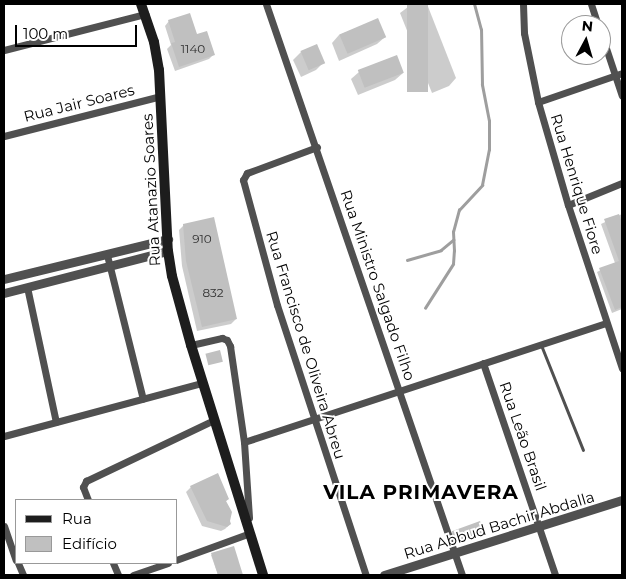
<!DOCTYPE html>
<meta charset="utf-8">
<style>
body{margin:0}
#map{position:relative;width:626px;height:579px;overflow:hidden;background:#fff;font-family:Montserrat,sans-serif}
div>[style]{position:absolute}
.shadow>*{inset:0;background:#0003}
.stream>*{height:2.5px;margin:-1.25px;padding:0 1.25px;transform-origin:1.25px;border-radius:1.25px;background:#9e9e9e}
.building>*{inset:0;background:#c0c0c0;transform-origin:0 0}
.service>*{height:3px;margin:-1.5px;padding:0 1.5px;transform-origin:1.5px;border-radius:1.5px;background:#505050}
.minor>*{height:7px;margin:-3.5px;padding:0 3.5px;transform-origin:3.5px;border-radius:3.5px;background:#505050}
.tertiary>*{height:9px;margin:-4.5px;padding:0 4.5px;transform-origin:4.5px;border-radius:4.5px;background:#505050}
.secondary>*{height:10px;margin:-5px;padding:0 5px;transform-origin:5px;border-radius:5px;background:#1d1d1d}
span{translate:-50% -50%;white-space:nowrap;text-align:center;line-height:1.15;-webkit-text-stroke:4px #fff;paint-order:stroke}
.number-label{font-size:12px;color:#303030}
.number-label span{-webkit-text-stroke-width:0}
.street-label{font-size:15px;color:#000}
.district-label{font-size:20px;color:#000;font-weight:700;letter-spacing:1px}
.frame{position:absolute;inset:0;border:5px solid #000;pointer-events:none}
.legend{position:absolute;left:15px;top:499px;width:162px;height:65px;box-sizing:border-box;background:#fff;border:1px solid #999;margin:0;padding:6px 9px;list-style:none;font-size:15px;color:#000}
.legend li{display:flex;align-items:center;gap:10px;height:25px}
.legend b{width:25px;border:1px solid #999}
.north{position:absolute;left:561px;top:15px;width:50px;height:50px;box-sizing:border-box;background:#fff;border:1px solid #999;border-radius:50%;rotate:6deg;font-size:14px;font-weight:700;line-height:20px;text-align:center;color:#000}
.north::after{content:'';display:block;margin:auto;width:18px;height:22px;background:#000;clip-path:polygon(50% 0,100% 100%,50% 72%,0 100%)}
.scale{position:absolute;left:15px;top:25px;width:122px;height:22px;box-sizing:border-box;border:2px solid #000;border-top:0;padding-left:6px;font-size:15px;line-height:18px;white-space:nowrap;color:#000;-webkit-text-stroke:4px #fff;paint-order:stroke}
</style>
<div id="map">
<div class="shadow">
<i style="clip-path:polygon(412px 4px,427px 4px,456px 78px,449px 86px,432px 93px,400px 13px)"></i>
<i style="clip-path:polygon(377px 20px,385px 37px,377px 44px,339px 61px,332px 43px,339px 35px)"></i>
<i style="clip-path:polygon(169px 21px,196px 36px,214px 54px,209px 59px,175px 71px,167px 49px,171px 45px,165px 26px)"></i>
<i style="clip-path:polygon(301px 52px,324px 62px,316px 70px,301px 77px,293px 60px)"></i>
<i style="clip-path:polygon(359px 72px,403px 73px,395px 80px,358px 95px,351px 79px)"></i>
<i style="clip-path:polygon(622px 214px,622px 309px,612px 313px,597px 272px,615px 263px,601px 224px)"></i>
<i style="clip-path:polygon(184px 225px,236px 319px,231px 324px,197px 331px,182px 266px,179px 230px)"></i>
<i style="clip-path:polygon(191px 487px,228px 499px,225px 502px,230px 524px,225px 529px,221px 531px,202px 526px,186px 492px)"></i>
<i style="clip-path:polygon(453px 532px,482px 532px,479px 536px,453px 545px,450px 535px)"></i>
<i style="clip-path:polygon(233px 548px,242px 575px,218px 575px,211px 555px)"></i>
</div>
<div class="stream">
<i style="left:407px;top:260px;width:35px;rotate:-16deg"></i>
<i style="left:441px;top:250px;width:16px;rotate:-40deg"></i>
<i style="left:425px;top:308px;width:52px;rotate:-57.5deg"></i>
<i style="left:453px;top:264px;width:13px;rotate:-86deg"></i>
<i style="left:454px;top:251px;width:19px;rotate:-93deg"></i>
<i style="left:453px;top:232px;width:23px;rotate:-75deg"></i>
<i style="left:459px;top:210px;width:34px;rotate:-47deg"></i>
<i style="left:482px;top:185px;width:36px;rotate:-79deg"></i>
<i style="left:489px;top:150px;width:29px;rotate:-90deg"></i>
<i style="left:489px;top:121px;width:37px;rotate:-101deg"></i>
<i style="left:482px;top:85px;width:55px;rotate:-91deg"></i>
<i style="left:481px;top:30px;width:27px;rotate:-105deg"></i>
</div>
<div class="building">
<i style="left:407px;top:4px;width:21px;height:88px"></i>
<i style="clip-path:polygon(190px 13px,197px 34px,207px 31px,215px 55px,179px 67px,171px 43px,175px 42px,168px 20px)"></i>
<i style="left:378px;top:18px;width:21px;height:42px;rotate:67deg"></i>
<i style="left:317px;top:44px;width:21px;height:18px;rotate:67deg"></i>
<i style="left:397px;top:55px;width:19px;height:42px;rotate:69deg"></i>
<i style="clip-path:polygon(619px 214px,622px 222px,622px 307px,615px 310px,599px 268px,619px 261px,604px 219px)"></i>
<i style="clip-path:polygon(214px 217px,237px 319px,202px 327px,186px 261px,183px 224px)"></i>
<i style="left:220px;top:350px;width:12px;height:15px;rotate:76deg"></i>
<i style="clip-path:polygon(218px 473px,229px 499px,226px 501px,232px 512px,230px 521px,231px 524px,227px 527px,207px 521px,190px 486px)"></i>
<i style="left:480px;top:521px;width:12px;height:30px;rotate:70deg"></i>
<i style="clip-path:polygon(234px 546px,243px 575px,218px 575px,211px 553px)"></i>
</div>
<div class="service">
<i style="left:541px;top:345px;width:113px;rotate:68.2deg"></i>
</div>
<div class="minor">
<i style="left:266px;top:4px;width:604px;rotate:71.05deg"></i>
<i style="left:523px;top:4px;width:29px;rotate:88deg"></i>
<i style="left:524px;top:33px;width:70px;rotate:78.5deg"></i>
<i style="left:538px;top:102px;width:107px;rotate:73.8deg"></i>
<i style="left:568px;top:205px;width:172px;rotate:71.7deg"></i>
<i style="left:591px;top:4px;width:22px;rotate:72deg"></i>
<i style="left:601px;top:33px;width:66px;rotate:71.6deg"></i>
<i style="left:4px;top:50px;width:146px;rotate:-14.3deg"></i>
<i style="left:538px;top:102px;width:89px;rotate:-19deg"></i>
<i style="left:4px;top:136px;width:162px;rotate:-14.3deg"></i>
<i style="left:317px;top:147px;width:75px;rotate:159.6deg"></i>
<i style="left:247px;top:173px;width:8px;rotate:120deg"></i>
<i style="left:243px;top:180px;width:130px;rotate:74.8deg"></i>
<i style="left:277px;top:305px;width:284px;rotate:71.8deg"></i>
<i style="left:568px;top:205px;width:58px;rotate:-22.2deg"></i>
<i style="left:107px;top:255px;width:148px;rotate:76deg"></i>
<i style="left:27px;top:287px;width:138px;rotate:77.9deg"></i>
<i style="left:191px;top:345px;width:32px;rotate:-13deg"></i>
<i style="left:222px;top:338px;width:5px;rotate:22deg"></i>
<i style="left:227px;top:340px;width:7px;rotate:63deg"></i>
<i style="left:230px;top:346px;width:97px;rotate:81.7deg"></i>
<i style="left:244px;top:442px;width:76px;rotate:86.2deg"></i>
<i style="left:483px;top:363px;width:224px;rotate:71.2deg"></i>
<i style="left:4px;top:436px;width:205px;rotate:-15deg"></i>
<i style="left:244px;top:442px;width:381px;rotate:-18.2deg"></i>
<i style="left:88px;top:500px;width:14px;rotate:-111deg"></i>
<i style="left:83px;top:487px;width:7px;rotate:-63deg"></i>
<i style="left:86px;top:481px;width:142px;rotate:-25.5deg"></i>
<i style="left:4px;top:526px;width:36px;rotate:71deg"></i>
<i style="left:176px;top:560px;width:79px;rotate:-20deg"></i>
<i style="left:250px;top:533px;width:4px;rotate:-104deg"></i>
<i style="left:18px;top:563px;width:13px;rotate:67deg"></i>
<i style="left:113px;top:563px;width:13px;rotate:67deg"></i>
<i style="left:133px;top:575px;width:37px;rotate:-19deg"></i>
</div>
<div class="tertiary">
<i style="left:4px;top:279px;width:169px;rotate:-13.7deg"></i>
<i style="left:4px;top:293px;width:169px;rotate:-14.4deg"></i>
<i style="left:384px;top:575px;width:250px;rotate:-17.5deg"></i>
</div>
<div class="secondary">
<i style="left:141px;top:4px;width:40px;rotate:71.1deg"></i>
<i style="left:154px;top:42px;width:28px;rotate:80deg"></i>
<i style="left:159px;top:70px;width:181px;rotate:87.2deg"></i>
<i style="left:168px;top:251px;width:25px;rotate:81deg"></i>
<i style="left:172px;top:276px;width:72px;rotate:74.6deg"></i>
<i style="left:191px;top:345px;width:241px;rotate:72.6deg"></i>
</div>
<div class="number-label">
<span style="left:193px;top:49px">1140</span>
<span style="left:202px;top:239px">910</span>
<span style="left:213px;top:293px">832</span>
</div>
<div class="street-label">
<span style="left:79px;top:103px;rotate:-14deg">Rua Jair Soares</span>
<span style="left:577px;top:184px;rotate:73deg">Rua Henrique Fiore</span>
<span style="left:151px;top:190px;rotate:-93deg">Rua Atanazio Soares</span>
<span style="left:378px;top:285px;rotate:71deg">Rua Ministro Salgado Filho</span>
<span style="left:306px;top:345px;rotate:73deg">Rua Francisco de Oliveira Abreu</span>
<span style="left:523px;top:436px;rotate:71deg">Rua Leão Brasil</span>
<span style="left:499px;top:525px;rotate:-17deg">Rua Abbud Bachir Abdalla</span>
</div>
<div class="district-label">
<span style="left:421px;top:492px">VILA PRIMAVERA</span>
</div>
<div class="frame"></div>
<ul class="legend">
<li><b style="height:6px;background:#1d1d1d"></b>Rua</li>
<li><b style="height:14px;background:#c0c0c0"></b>Edifício</li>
</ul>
<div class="north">N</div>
<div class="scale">100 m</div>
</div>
